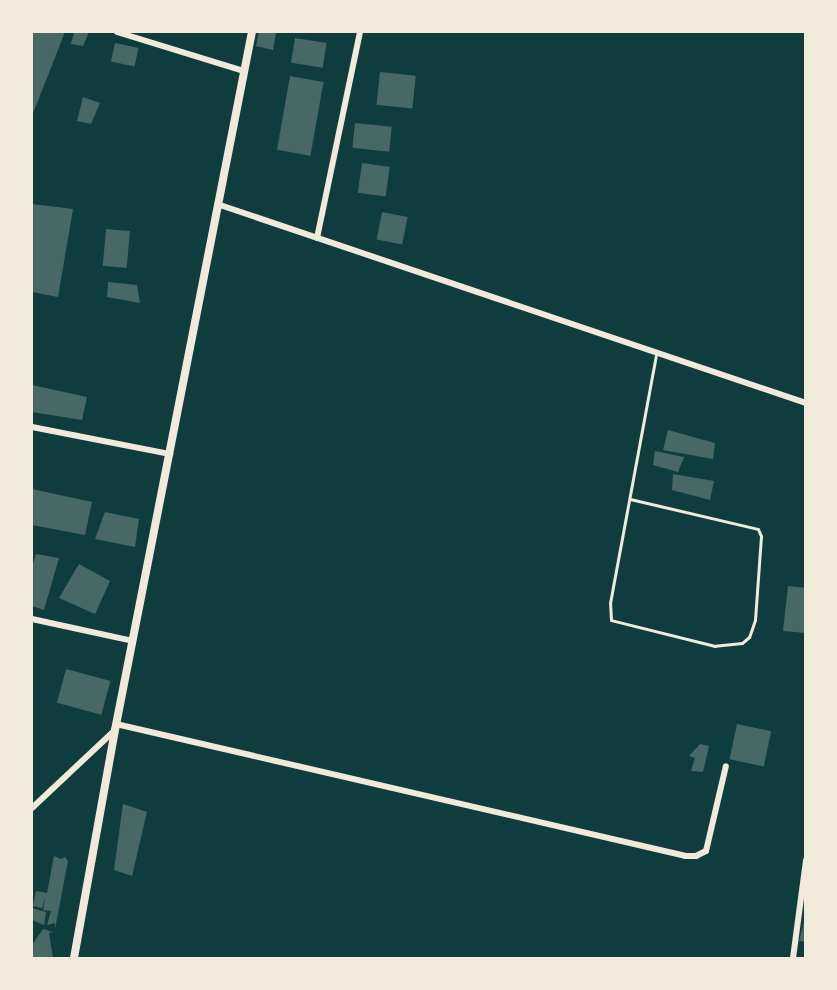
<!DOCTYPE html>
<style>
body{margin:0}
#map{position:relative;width:837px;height:990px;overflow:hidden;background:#0f3d3e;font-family:"Alegreya Sans",sans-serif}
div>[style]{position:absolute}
.building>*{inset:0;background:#486865;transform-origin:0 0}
.service>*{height:3px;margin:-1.5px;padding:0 1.5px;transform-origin:1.5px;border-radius:1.5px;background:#f1e9da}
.minor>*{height:6px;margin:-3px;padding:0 3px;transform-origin:3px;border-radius:3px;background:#f1e9da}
.tertiary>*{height:8px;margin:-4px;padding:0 4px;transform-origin:4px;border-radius:4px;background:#f1e9da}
span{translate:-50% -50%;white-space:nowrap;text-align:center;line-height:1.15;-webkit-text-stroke:4.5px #f1e9da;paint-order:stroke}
.frame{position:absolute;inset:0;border:33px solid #f1e9da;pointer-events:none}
</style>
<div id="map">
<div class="building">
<i style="clip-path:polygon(32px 32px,65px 32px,32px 116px)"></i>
<i style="clip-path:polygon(74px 32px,89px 32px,83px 46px,71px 44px)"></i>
<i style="clip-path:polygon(259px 32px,276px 32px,273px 50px,256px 46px)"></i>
<i style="left:295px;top:38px;width:32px;height:25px;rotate:9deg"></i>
<i style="left:115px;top:43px;width:24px;height:19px;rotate:12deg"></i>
<i style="left:380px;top:72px;width:36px;height:33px;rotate:6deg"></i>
<i style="left:290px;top:76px;width:34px;height:75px;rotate:10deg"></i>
<i style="clip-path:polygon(83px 97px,100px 103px,91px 124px,77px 121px)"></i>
<i style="left:355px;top:123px;width:37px;height:25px;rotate:6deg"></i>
<i style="left:362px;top:163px;width:28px;height:30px;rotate:8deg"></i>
<i style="clip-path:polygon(32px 204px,73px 209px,58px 297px,32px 292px)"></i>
<i style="left:382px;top:212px;width:26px;height:28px;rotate:11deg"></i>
<i style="left:106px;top:229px;width:24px;height:37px;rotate:5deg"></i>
<i style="clip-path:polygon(108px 282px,137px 285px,140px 303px,107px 297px)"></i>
<i style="clip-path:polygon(32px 385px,87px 397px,82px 420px,32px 412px)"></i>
<i style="clip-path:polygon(668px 430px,715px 443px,713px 459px,663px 450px)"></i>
<i style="clip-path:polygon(655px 451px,684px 457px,678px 472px,653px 465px)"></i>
<i style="clip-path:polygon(673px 474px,714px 481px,710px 500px,672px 490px)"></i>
<i style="clip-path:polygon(32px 489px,92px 502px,85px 535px,32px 525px)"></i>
<i style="clip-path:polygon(105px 512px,139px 519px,135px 547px,95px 539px)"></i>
<i style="clip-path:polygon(36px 554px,59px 558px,44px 610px,32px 606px,32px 567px)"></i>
<i style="clip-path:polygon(79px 564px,110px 581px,95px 614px,59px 598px)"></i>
<i style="clip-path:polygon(788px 586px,806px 588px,806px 633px,783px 631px)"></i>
<i style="left:66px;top:669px;width:46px;height:35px;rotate:15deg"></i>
<i style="left:737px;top:724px;width:35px;height:36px;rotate:12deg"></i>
<i style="clip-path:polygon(700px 744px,709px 746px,703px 772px,691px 771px,695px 758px,689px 756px)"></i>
<i style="clip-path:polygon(123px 804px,147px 812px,132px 876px,114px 870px)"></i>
<i style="clip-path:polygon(54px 856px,61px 859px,65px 857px,68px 861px,55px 929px,55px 923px,47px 925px,51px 911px,43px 910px,45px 897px,42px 908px,33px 906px,36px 891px,47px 893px)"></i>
<i style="clip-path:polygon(32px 908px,46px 912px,44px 925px,32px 920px)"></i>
<i style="clip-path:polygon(806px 914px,806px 942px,799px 941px)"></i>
<i style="clip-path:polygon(43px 929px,53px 932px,49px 933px,53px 958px,32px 958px,32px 945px)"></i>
</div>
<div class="service">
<i style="left:630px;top:499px;width:131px;rotate:13.2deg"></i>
<i style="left:758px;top:529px;width:8px;rotate:67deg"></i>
<i style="left:761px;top:536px;width:84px;rotate:94.1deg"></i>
<i style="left:755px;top:620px;width:18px;rotate:109deg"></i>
<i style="left:749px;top:637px;width:9px;rotate:139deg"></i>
<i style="left:742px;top:643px;width:27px;rotate:174deg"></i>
<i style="left:715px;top:646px;width:107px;rotate:-166deg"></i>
<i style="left:611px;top:620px;width:17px;rotate:-93deg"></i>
<i style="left:610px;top:603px;width:253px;rotate:-79.5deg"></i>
</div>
<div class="minor">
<i style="left:117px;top:32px;width:133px;rotate:17.1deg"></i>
<i style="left:220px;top:205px;width:619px;rotate:18.67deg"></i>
<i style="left:317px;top:238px;width:210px;rotate:-78.2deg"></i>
<i style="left:32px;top:427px;width:141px;rotate:11.1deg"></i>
<i style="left:32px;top:619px;width:103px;rotate:12.3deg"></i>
<i style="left:116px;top:724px;width:585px;rotate:13.04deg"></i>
<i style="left:686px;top:856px;width:10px"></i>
<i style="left:696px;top:856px;width:11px;rotate:-27deg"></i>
<i style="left:706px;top:851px;width:87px;rotate:-76.8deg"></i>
<i style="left:32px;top:808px;width:114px;rotate:-43.2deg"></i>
<i style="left:793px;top:958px;width:99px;rotate:-82.4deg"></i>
</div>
<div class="tertiary">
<i style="left:74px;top:958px;width:232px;rotate:-79.8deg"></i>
<i style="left:115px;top:730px;width:711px;rotate:-78.9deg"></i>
</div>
<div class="frame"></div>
</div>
